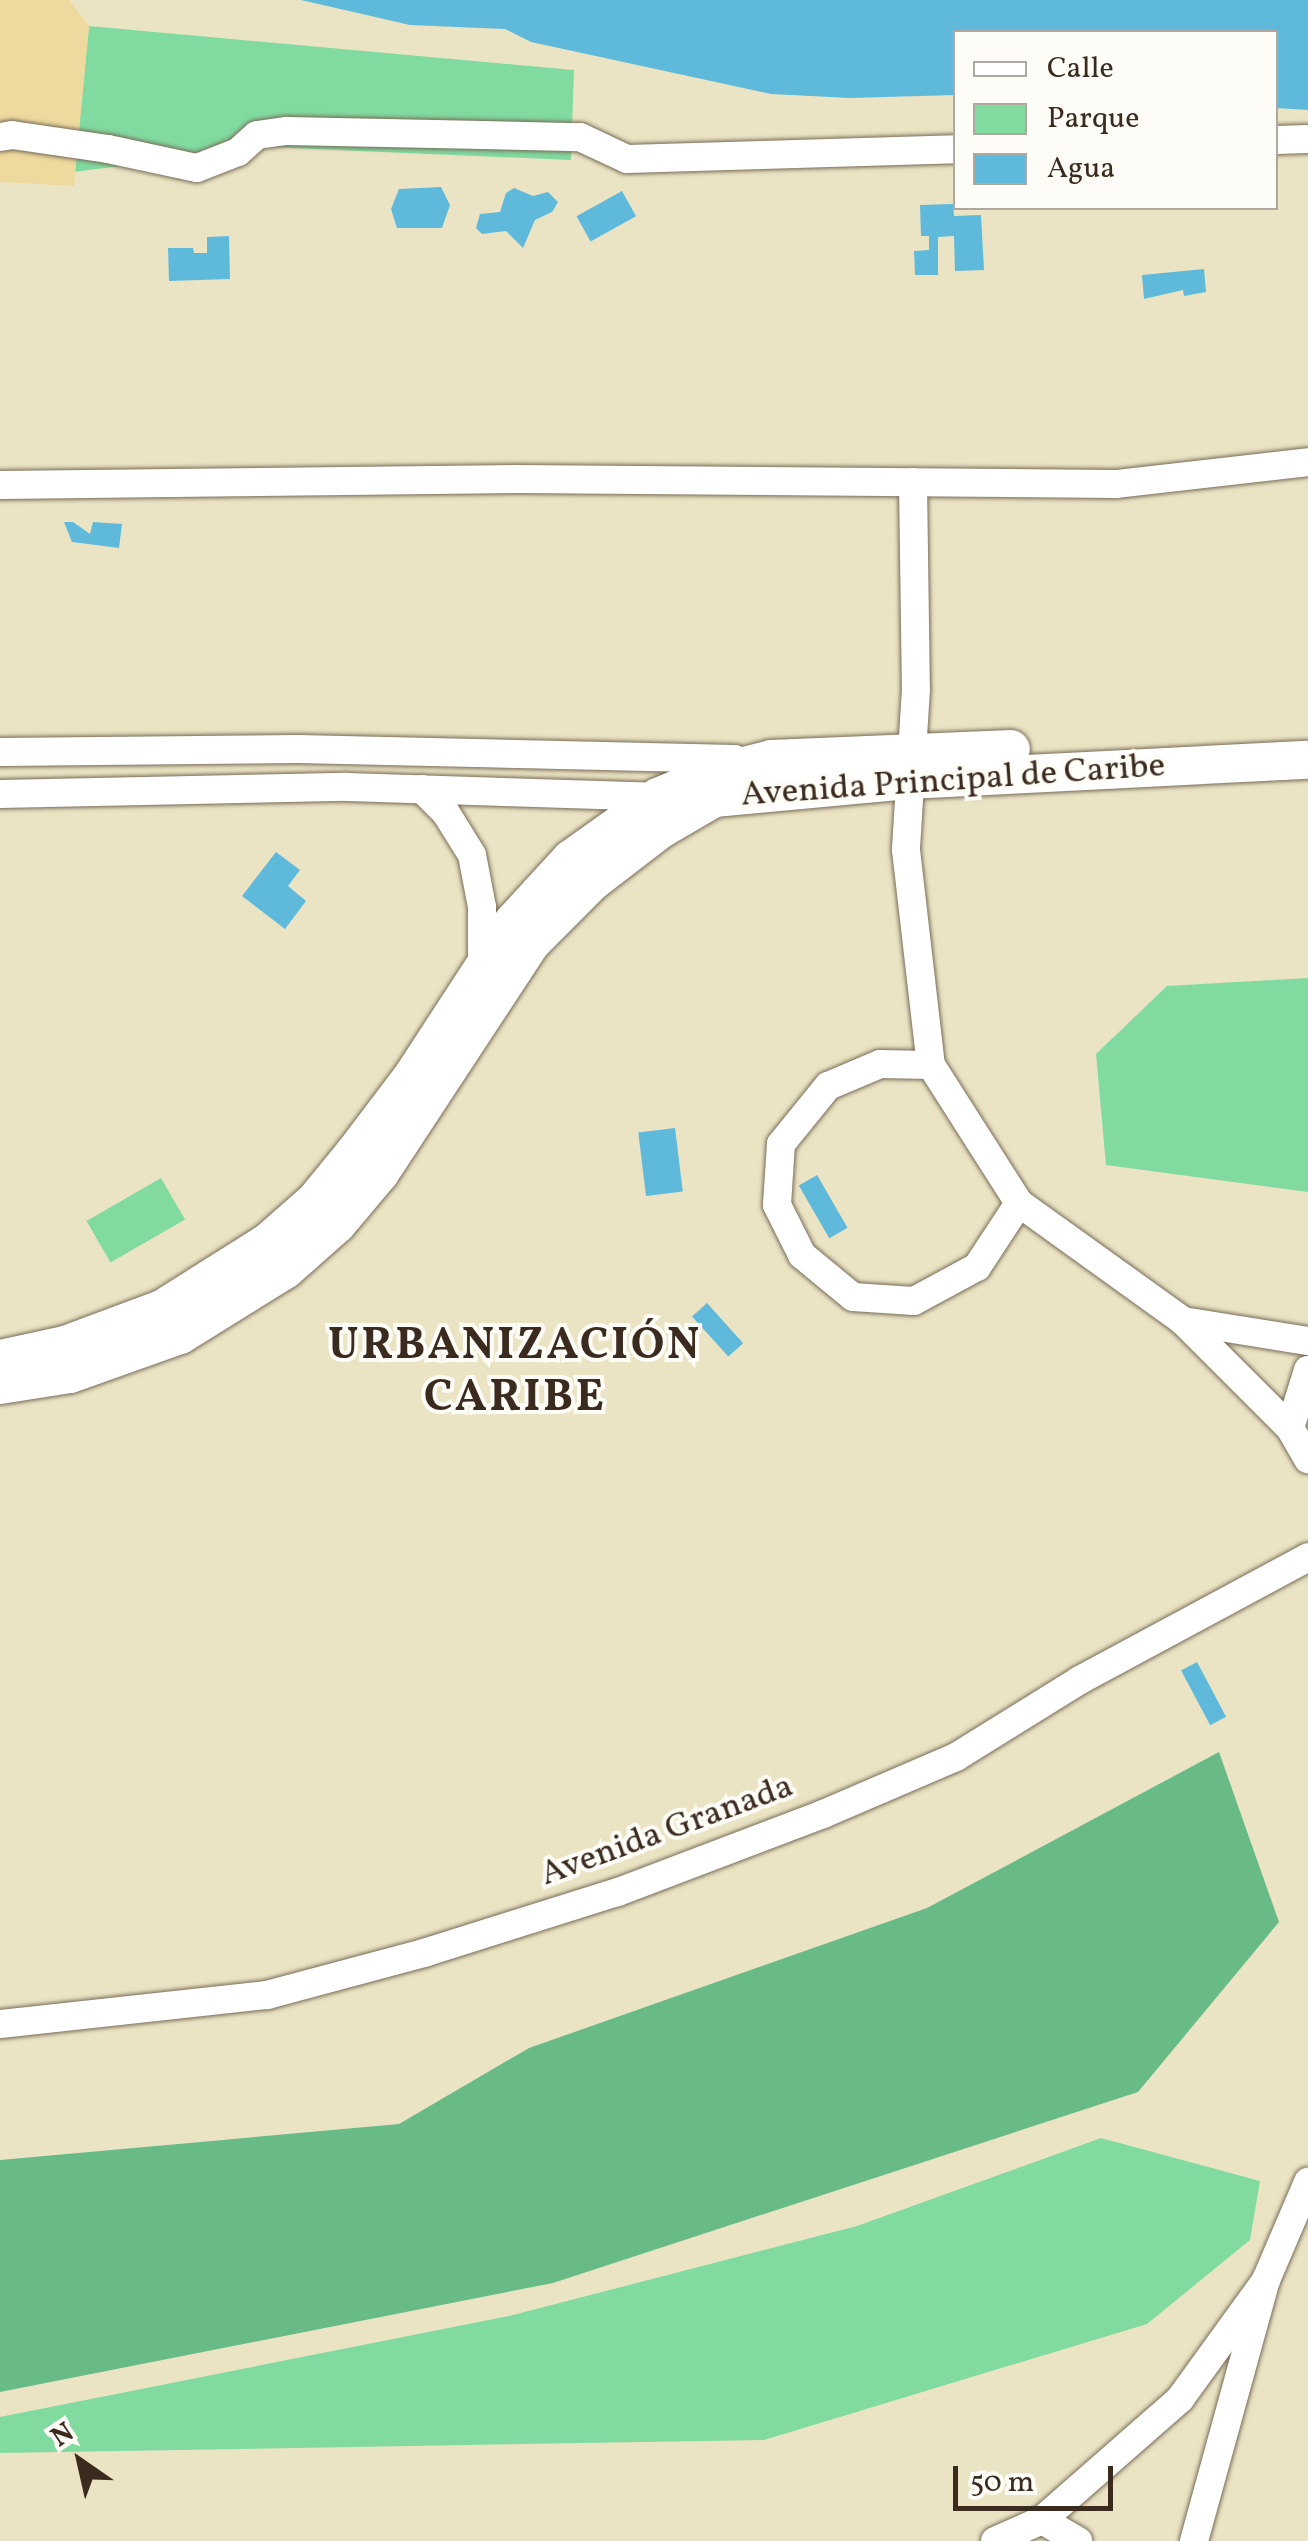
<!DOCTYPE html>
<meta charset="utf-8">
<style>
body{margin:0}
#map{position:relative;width:1308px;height:2541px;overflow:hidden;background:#ebe4c4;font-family:Vollkorn,serif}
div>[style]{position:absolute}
.green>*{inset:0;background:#81dba1;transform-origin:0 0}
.forest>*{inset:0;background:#68bb87}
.sand>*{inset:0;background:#eeda9e}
.water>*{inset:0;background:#5eb9db;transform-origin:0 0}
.roads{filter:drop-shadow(0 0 2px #796b58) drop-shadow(0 0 2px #796b58)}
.minor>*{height:28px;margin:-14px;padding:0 14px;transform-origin:14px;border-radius:14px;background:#fff}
.major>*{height:38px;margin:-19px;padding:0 19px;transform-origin:19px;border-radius:19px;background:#fff}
span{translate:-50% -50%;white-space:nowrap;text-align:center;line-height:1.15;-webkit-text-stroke:8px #fdfcf7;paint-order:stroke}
.street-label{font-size:35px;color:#3b2a1e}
.district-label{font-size:45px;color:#3b2a1e;font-weight:700;letter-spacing:2.5px}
.legend{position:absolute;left:953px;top:30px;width:325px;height:180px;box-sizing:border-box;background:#fdfcf7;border:2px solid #afa8a0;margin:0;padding:12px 18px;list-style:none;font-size:30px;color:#3b2a1e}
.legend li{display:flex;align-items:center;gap:20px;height:50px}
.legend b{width:50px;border:2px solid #afa8a0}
.north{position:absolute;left:30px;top:2411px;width:100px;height:100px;-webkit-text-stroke:8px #fdfcf7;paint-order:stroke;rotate:326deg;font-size:28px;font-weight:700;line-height:40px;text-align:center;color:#3b2a1e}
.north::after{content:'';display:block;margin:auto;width:35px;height:45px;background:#3b2a1e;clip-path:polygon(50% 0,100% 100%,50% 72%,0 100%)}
.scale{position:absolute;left:953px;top:2466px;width:160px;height:45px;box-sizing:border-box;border:5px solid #3b2a1e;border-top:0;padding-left:12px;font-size:30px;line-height:35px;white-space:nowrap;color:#3b2a1e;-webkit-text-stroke:8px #fdfcf7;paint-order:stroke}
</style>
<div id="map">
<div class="green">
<i style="clip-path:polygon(89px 26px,574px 70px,571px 160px,267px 147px,74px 172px)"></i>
<i style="clip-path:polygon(1308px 978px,1308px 1192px,1106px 1165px,1096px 1054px,1167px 986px)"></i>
<i style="left:161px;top:1178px;width:48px;height:86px;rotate:60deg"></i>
<i style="clip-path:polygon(1101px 2138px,1260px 2181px,1250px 2240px,1147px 2324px,764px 2440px,0 2453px,0 2417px,509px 2316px,857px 2226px)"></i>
</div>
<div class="forest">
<i style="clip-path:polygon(1219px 1752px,1279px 1922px,1138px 2092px,553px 2283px,0 2392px,0 2160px,399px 2124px,529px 2048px,927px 1908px)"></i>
</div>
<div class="sand">
<i style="clip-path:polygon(0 0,69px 0,89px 26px,74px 186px,0 182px)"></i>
</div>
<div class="water">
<i style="clip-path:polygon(301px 0,1308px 0,1308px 110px,1276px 108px,1276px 32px,956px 32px,955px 95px,850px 98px,771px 94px,531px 42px,505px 29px,410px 25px)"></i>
<i style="clip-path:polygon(441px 187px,450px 205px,442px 228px,397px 228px,391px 209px,399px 189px)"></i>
<i style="clip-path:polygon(514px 188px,533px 196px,548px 192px,558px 202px,552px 212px,535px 220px,523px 248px,506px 231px,482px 234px,476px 228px,480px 214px,500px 212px,506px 193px)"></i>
<i style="left:622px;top:191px;width:29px;height:52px;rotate:61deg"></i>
<i style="clip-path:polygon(953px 204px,954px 216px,981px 215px,984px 270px,955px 271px,954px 236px,938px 237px,938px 275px,915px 275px,914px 251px,929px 250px,929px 236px,921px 236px,920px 205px)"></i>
<i style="clip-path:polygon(229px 236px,230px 279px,169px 281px,168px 248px,193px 248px,194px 253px,207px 253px,207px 237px)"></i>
<i style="clip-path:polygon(1204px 269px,1206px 292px,1184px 296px,1183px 290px,1144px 299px,1142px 275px)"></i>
<i style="clip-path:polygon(64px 522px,73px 522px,90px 534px,93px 522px,122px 524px,119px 548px,72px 542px)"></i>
<i style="clip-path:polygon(276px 852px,300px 870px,288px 886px,306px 901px,285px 929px,242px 896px)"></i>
<i style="left:675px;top:1128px;width:64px;height:37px;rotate:83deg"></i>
<i style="left:817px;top:1175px;width:61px;height:21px;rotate:60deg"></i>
<i style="left:707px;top:1303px;width:54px;height:20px;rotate:48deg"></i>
<i style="left:1197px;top:1662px;width:62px;height:18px;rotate:62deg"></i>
</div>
<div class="roads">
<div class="minor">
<i style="left:0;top:137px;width:12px;rotate:-9deg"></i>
<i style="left:12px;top:135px;width:97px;rotate:8.3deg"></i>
<i style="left:108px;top:149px;width:91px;rotate:12.1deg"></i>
<i style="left:197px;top:168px;width:44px;rotate:-21.3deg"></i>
<i style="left:238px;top:152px;width:25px;rotate:-42deg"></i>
<i style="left:257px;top:135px;width:30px;rotate:-8deg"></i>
<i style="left:287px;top:131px;width:293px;rotate:1.2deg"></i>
<i style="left:580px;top:137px;width:52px;rotate:25.1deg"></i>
<i style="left:627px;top:159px;width:329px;rotate:-1.7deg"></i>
<i style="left:1276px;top:140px;width:32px;rotate:-2deg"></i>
<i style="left:913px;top:482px;width:207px;rotate:89.2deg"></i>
<i style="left:916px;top:689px;width:161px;rotate:93.6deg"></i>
<i style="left:906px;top:850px;width:216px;rotate:83.4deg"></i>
<i style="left:931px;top:1065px;width:164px;rotate:57.5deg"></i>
<i style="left:1019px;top:1203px;width:202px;rotate:35.7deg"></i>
<i style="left:1183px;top:1321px;width:151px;rotate:45deg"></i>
<i style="left:1290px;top:1428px;width:36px;rotate:60deg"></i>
<i style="left:0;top:485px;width:517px;rotate:-0.66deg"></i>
<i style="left:517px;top:479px;width:599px;rotate:0.48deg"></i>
<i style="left:1116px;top:484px;width:193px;rotate:-6.5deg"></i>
<i style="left:0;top:752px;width:298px;rotate:-0.6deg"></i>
<i style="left:298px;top:749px;width:437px;rotate:1.3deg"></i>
<i style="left:422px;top:789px;width:34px;rotate:45deg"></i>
<i style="left:446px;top:813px;width:49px;rotate:58.2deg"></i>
<i style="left:472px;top:855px;width:53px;rotate:79.1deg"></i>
<i style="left:482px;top:907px;width:62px;rotate:90deg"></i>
<i style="left:0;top:794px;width:347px;rotate:-1.2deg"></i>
<i style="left:347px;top:787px;width:316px;rotate:1.8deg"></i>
<i style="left:931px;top:1065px;width:51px;rotate:-178.9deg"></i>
<i style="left:880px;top:1064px;width:56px;rotate:157.1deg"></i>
<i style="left:828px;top:1086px;width:75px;rotate:129deg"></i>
<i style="left:781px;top:1144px;width:61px;rotate:93.8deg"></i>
<i style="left:777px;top:1205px;width:56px;rotate:63.4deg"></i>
<i style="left:802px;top:1255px;width:66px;rotate:39.5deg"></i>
<i style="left:853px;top:1297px;width:61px;rotate:3.8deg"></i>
<i style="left:914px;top:1301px;width:72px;rotate:-28.4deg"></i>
<i style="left:977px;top:1267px;width:77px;rotate:-56.7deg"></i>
<i style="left:1183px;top:1321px;width:127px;rotate:9.1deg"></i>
<i style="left:1290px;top:1428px;width:61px;rotate:-72.8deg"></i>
<i style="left:0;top:2024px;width:269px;rotate:-6.2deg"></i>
<i style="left:267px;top:1995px;width:163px;rotate:-15deg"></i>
<i style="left:424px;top:1953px;width:203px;rotate:-17.5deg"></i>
<i style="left:618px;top:1892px;width:219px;rotate:-20.8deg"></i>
<i style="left:823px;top:1814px;width:145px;rotate:-23.2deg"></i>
<i style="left:956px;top:1757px;width:146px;rotate:-31.8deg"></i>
<i style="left:1080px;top:1680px;width:259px;rotate:-28.3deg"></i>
<i style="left:1042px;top:2520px;width:42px;rotate:30.3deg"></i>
<i style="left:995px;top:2541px;width:51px;rotate:-24.1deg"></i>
<i style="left:1042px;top:2520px;width:184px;rotate:-41.2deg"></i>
<i style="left:1180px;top:2399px;width:147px;rotate:-54.1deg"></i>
<i style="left:1194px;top:2541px;width:271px;rotate:-74.6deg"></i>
<i style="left:1266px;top:2280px;width:107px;rotate:-66.8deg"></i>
</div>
<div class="major">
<i style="left:0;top:1359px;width:66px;rotate:-12.2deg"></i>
<i style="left:65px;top:1345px;width:103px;rotate:-20.4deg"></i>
<i style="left:162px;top:1309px;width:124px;rotate:-32.2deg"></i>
<i style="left:267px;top:1243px;width:64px;rotate:-41.2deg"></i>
<i style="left:315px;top:1201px;width:63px;rotate:-50.8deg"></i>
<i style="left:355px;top:1152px;width:94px;rotate:-52.8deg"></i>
<i style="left:412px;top:1077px;width:185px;rotate:-56.9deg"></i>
<i style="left:513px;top:922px;width:86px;rotate:-47.4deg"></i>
<i style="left:571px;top:859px;width:107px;rotate:-35.5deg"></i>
<i style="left:658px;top:797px;width:56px;rotate:-22.9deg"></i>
<i style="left:710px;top:775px;width:64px;rotate:-14.5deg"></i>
<i style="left:772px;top:759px;width:239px;rotate:-2.4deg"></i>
<i style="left:0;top:1385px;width:71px;rotate:-8.9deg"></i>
<i style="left:70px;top:1374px;width:117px;rotate:-19.5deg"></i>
<i style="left:180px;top:1335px;width:123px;rotate:-31.8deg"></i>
<i style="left:285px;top:1270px;width:69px;rotate:-41.5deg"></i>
<i style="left:337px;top:1224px;width:67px;rotate:-49.9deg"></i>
<i style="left:380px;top:1173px;width:277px;rotate:-56.7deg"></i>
<i style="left:532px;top:942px;width:85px;rotate:-45deg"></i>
<i style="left:592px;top:882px;width:87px;rotate:-37.5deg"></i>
<i style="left:661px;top:829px;width:61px;rotate:-30.3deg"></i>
<i style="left:714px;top:798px;width:195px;rotate:-5.3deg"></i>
<i style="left:908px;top:780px;width:400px;rotate:-2.9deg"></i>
</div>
</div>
<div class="street-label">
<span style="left:953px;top:781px;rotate:-4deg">Avenida Principal de Caribe</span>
<span style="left:667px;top:1831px;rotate:-20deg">Avenida Granada</span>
</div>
<div class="district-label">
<span style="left:515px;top:1373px">URBANIZACIÓN<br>CARIBE</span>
</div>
<ul class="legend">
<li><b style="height:12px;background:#fff"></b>Calle</li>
<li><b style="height:28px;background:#81dba1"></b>Parque</li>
<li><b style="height:28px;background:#5eb9db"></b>Agua</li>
</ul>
<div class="north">N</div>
<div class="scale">50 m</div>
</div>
